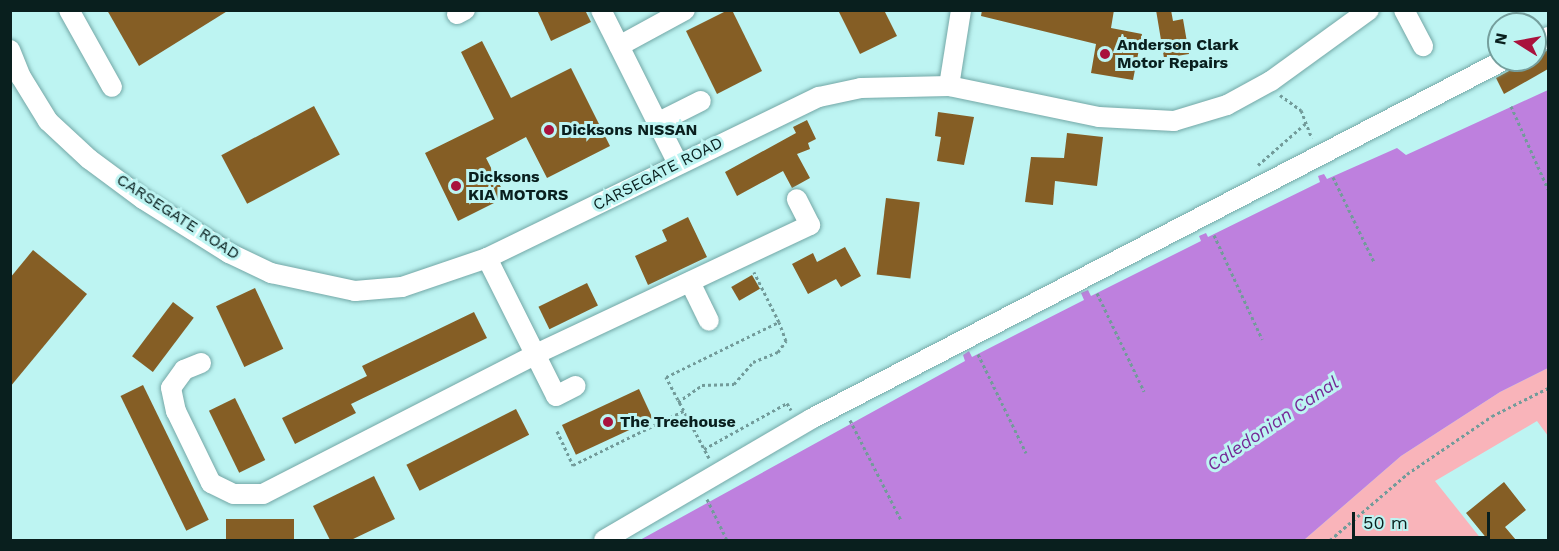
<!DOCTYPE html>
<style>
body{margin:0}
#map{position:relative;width:1559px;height:551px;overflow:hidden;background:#bdf4f2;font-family:"Work Sans",sans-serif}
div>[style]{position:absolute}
.green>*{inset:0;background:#f9b4ba}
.water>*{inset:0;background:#be80de}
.building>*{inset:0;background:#855e25;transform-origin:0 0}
.path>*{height:3px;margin-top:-1.5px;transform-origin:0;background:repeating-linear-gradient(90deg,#729b9a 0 3px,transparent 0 6px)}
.roads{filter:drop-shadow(0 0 2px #73a7a6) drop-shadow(0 0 2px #73a7a6)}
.minor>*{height:20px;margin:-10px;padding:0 10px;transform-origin:10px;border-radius:10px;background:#fff}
.dots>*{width:16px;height:16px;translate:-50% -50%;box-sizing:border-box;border:3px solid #bdf4f2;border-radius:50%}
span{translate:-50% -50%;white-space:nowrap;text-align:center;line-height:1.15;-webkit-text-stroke:6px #bdf4f2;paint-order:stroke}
.poi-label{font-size:16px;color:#091f1e;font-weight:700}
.left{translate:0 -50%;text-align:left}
.street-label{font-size:16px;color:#091f1e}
.water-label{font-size:18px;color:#752796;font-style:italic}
.frame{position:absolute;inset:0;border:12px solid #091f1e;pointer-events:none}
.north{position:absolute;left:1487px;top:12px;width:60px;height:60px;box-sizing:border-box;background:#bdf4f2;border:2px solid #759f9d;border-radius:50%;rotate:281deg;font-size:16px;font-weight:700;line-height:24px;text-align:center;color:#091f1e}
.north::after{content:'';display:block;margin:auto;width:21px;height:27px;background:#a9123d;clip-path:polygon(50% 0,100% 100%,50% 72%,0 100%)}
.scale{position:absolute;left:1352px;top:512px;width:138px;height:27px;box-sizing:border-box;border:3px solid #091f1e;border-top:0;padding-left:8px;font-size:18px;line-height:21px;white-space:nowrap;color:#091f1e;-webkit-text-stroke:4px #bdf4f2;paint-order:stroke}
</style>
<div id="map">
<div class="green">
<i style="clip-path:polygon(1548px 368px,1548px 436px,1537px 421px,1435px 481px,1482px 540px,1304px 540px,1401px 456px,1500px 392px)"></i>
</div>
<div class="water">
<i style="clip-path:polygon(1548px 90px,1548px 368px,1500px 392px,1401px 456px,1304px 540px,640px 540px,965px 361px,963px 355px,969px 351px,972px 357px,1084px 300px,1081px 293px,1088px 290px,1091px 296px,1201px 241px,1199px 236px,1206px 233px,1208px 237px,1320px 182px,1318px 176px,1324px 174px,1327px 179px,1397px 148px,1406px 155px)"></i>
</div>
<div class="building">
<i style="clip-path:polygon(107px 10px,229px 10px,139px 66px)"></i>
<i style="clip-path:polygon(537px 10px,585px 10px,591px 22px,551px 41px)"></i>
<i style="clip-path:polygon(728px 10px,732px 10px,762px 71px,717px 94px,686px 31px)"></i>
<i style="clip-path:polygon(838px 10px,884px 10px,897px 36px,860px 54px)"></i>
<i style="clip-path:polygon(982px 10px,1114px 10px,1111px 28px,1142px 34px,1133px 80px,1091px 73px,1096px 44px,981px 16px)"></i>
<i style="clip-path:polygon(1156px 10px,1171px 10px,1173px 21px,1183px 19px,1189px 54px,1164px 58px)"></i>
<i style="clip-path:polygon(482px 41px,511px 98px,571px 68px,610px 146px,547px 178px,526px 137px,486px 158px,506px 197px,458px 221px,425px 153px,494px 119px,461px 52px)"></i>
<i style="clip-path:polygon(1548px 50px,1548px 69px,1504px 94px,1496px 78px)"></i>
<i style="left:314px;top:106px;width:55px;height:105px;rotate:62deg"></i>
<i style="clip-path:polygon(938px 112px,974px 117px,964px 165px,937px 161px,941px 137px,935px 136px)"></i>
<i style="clip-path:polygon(807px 120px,816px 139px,808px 143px,810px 149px,797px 154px,810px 178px,792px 188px,783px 171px,737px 196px,725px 172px,796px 133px,793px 127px)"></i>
<i style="clip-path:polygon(1067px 133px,1103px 137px,1097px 186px,1055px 181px,1053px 205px,1025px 202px,1031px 157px,1064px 158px)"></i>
<i style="left:886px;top:198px;width:34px;height:77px;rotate:7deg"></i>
<i style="clip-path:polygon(688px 217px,707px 257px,648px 285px,635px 256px,667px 241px,662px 230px)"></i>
<i style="clip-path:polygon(845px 247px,861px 276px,841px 287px,836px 279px,808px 294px,792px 264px,813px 253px,817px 262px)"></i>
<i style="clip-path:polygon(33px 250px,87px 294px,10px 387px,10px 278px)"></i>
<i style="left:752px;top:275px;width:16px;height:24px;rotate:60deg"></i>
<i style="left:587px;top:283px;width:25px;height:54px;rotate:64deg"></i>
<i style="left:255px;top:288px;width:67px;height:43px;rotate:65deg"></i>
<i style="left:173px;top:302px;width:26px;height:68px;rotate:37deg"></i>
<i style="clip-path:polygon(474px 312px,487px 338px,351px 404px,356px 413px,295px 444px,282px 418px,367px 376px,362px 366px)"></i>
<i style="left:143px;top:385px;width:150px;height:25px;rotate:64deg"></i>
<i style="left:639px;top:389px;width:33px;height:85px;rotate:65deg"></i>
<i style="left:235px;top:398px;width:69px;height:29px;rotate:64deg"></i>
<i style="left:516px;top:409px;width:29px;height:123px;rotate:63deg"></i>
<i style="clip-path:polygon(374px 476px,395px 519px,351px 540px,330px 540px,313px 506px)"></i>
<i style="clip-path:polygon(1504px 482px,1526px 510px,1505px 527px,1516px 540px,1488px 540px,1466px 513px)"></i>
<i style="left:226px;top:519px;width:68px;height:21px"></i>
</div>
<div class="path">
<i style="left:1280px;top:95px;width:26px;rotate:36deg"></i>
<i style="left:1301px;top:110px;width:30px;rotate:69deg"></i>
<i style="left:1511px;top:106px;width:91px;rotate:66deg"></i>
<i style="left:1258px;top:165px;width:64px;rotate:-41.2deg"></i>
<i style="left:1333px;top:177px;width:94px;rotate:64.2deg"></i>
<i style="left:1214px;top:235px;width:115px;rotate:65.2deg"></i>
<i style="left:1097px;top:293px;width:109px;rotate:64.4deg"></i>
<i style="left:978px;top:354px;width:110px;rotate:64.1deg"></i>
<i style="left:678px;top:402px;width:29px;rotate:-35deg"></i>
<i style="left:702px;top:385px;width:32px;rotate:-2deg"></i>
<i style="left:734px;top:384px;width:29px;rotate:-49deg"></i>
<i style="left:753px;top:362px;width:27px;rotate:-22deg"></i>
<i style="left:778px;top:352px;width:14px;rotate:-54deg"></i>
<i style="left:786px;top:341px;width:20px;rotate:-110deg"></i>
<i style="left:850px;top:420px;width:112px;rotate:63deg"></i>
<i style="left:557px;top:431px;width:38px;rotate:65deg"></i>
<i style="left:573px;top:465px;width:123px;rotate:-26.1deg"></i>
<i style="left:704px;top:449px;width:95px;rotate:-29deg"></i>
<i style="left:787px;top:403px;width:8px;rotate:60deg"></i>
<i style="left:709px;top:458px;width:92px;rotate:-118deg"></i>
<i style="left:666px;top:377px;width:126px;rotate:-26deg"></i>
<i style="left:779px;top:322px;width:56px;rotate:-116.6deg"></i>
<i style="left:707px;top:499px;width:46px;rotate:64deg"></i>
<i style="left:1330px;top:540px;width:101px;rotate:-40.6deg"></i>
<i style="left:1407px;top:474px;width:103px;rotate:-34.3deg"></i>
<i style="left:1492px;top:416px;width:63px;rotate:-26.6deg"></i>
</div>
<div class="roads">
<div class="minor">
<i style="left:69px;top:10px;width:88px;rotate:60.8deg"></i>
<i style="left:601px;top:10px;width:172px;rotate:63.4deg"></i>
<i style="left:1404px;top:10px;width:41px;rotate:62.2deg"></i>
<i style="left:457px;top:14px;width:9px;rotate:-27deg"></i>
<i style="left:1535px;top:44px;width:15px;rotate:-28deg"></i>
<i style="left:619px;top:46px;width:75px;rotate:-28.6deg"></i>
<i style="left:10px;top:50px;width:29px;rotate:68deg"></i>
<i style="left:21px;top:77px;width:52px;rotate:58.5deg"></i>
<i style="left:48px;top:121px;width:56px;rotate:42.8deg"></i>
<i style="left:89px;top:159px;width:67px;rotate:36.5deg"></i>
<i style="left:143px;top:199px;width:102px;rotate:32.1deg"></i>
<i style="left:229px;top:253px;width:47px;rotate:25.5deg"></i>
<i style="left:271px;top:273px;width:86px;rotate:12.1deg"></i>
<i style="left:355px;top:291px;width:47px;rotate:-4.9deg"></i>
<i style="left:402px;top:287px;width:90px;rotate:-18.8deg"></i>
<i style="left:487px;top:258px;width:369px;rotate:-25.9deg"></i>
<i style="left:819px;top:97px;width:43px;rotate:-12.1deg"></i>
<i style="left:861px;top:88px;width:88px;rotate:-1.3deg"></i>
<i style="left:949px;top:86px;width:153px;rotate:11.7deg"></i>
<i style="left:1099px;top:117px;width:75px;rotate:3.1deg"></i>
<i style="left:1174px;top:121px;width:55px;rotate:-16.8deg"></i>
<i style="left:1227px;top:105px;width:50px;rotate:-28.6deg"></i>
<i style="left:1271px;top:81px;width:121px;rotate:-35.9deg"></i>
<i style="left:949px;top:86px;width:77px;rotate:-81deg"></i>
<i style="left:657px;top:123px;width:49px;rotate:-26.6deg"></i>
<i style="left:487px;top:258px;width:154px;rotate:63.4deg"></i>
<i style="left:556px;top:396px;width:22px;rotate:-27deg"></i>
<i style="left:690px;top:282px;width:43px;rotate:64deg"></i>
<i style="left:201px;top:363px;width:18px;rotate:158deg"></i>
<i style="left:184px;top:370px;width:22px;rotate:126deg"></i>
<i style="left:171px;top:388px;width:24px;rotate:78deg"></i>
<i style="left:176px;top:411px;width:80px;rotate:64.1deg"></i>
<i style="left:211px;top:483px;width:25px;rotate:26deg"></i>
<i style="left:234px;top:494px;width:29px"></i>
<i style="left:263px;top:494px;width:307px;rotate:-27.1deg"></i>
<i style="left:536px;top:354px;width:303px;rotate:-25.2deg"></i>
<i style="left:810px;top:225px;width:29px;rotate:-117deg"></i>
<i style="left:604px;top:540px;width:240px;rotate:-30.3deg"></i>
<i style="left:811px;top:419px;width:780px;rotate:-27.39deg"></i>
</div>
</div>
<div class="dots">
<i style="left:1105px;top:54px;background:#a9123d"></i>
<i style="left:549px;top:130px;background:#a9123d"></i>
<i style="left:456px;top:186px;background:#a9123d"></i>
<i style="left:608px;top:422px;background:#a9123d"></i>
</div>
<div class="poi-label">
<span class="left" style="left:1117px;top:54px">Anderson Clark<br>Motor Repairs</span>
<span class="left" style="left:561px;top:130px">Dicksons NISSAN</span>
<span class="left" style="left:468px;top:186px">Dicksons<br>KIA MOTORS</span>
<span class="left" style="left:620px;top:422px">The Treehouse</span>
</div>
<div class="street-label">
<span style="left:658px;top:174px;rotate:-27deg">CARSEGATE ROAD</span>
<span style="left:178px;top:217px;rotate:33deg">CARSEGATE ROAD</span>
</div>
<div class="water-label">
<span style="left:1273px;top:424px;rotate:-34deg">Caledonian Canal</span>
</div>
<div class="frame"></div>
<div class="north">N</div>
<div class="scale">50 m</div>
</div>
